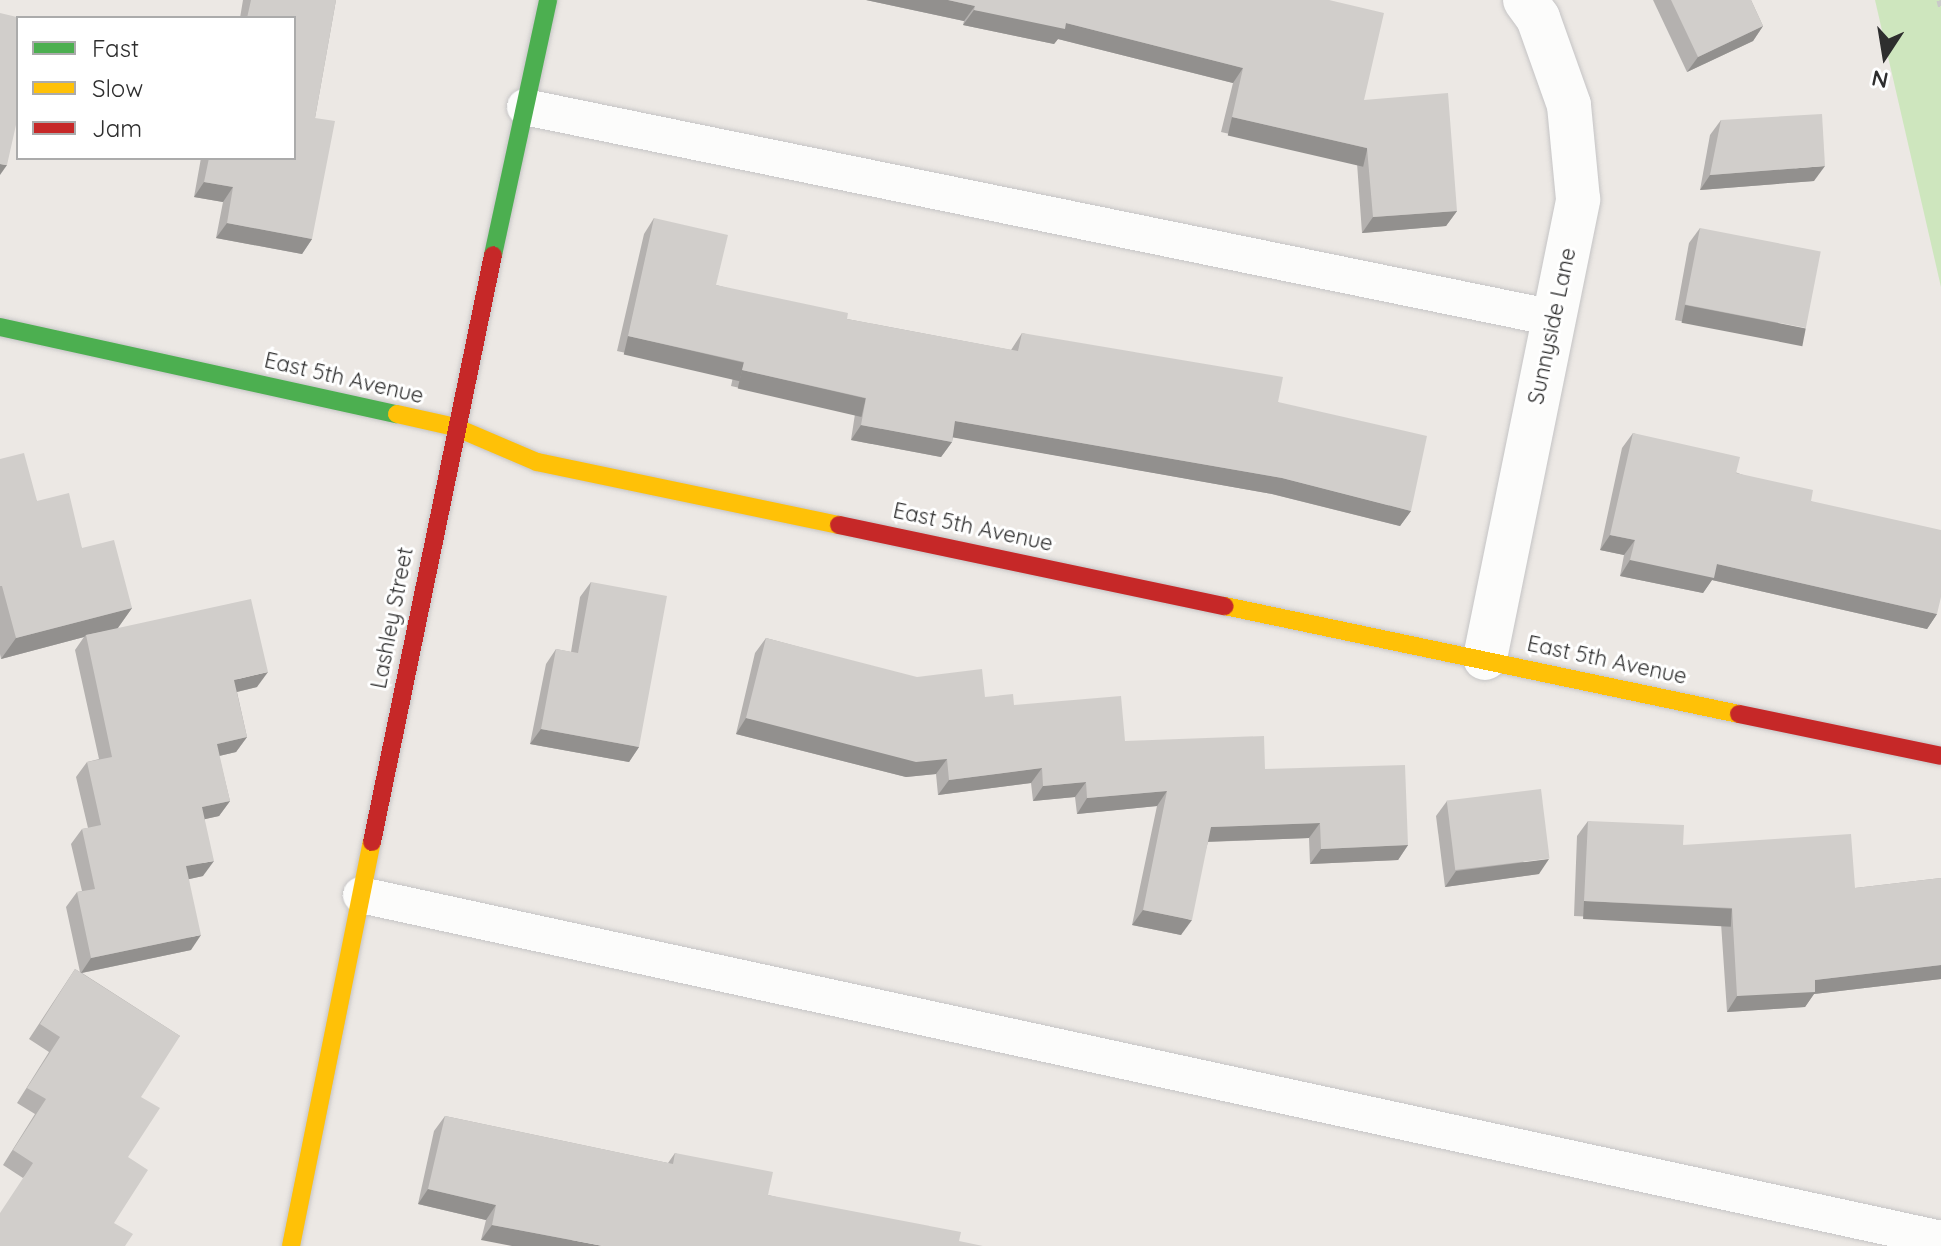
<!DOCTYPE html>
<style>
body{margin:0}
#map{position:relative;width:1941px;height:1246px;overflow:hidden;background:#ece8e4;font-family:Quicksand,sans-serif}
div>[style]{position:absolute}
.green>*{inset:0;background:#cee6be}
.path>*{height:5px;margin-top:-2.5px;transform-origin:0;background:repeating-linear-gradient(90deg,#c9c9c8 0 6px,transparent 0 10px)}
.roads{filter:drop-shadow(0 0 2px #c5c4c5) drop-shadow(0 0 2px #c5c4c5)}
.lane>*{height:36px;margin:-18px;padding:0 18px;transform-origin:18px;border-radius:18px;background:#fcfcfb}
.street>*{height:44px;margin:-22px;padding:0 22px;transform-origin:22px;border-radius:22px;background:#fcfcfb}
.fast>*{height:18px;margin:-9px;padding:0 9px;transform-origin:9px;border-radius:9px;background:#4caf50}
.slow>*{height:18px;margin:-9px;padding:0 9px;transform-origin:9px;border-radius:9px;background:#ffc107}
.jam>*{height:18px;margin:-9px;padding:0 9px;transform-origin:9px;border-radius:9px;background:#c62828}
.wall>*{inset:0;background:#b4b1af}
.shaded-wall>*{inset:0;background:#92908e;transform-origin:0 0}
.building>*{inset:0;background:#d1cecb;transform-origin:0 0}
span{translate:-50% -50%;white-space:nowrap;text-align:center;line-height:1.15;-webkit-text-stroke:6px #fff;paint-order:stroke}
.street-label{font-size:22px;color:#2e2e2e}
.legend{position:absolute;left:16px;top:16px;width:280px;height:144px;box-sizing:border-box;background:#fff;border:2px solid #ababab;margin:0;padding:10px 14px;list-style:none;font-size:24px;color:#2e2e2e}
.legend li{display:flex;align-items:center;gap:16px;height:40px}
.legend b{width:40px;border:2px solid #ababab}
.north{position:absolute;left:1845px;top:16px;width:80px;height:80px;-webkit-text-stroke:6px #fff;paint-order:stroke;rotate:192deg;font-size:22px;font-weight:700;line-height:32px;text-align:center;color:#2e2e2e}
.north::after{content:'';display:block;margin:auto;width:28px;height:36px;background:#2e2e2e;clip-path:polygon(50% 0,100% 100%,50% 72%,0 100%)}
</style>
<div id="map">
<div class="green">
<i style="clip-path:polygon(1875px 0,1941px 0,1941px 287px)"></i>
</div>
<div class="path">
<i style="left:1939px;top:0;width:9px;rotate:77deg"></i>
</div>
<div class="roads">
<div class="lane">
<i style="left:525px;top:107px;width:1050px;rotate:11.59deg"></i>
<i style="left:361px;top:895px;width:1617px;rotate:12.28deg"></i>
</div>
<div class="street">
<i style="left:1485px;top:658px;width:468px;rotate:-78.5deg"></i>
<i style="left:1578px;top:199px;width:94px;rotate:-95.5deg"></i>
<i style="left:1569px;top:105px;width:92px;rotate:-109.6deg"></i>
<i style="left:1538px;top:18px;width:22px;rotate:-126deg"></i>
</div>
<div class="fast">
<i style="left:493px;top:255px;width:261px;rotate:-77.8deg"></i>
<i style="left:0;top:327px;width:406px;rotate:12.4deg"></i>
</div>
<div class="slow">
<i style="left:397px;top:414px;width:59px;rotate:12.6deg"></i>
<i style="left:455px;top:427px;width:89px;rotate:23.1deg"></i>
<i style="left:537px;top:462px;width:309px;rotate:11.8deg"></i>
<i style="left:1225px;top:606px;width:525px;rotate:11.87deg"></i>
<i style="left:291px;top:1246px;width:412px;rotate:-78.7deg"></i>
</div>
<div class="jam">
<i style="left:839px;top:525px;width:394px;rotate:11.9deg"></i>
<i style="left:1739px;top:714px;width:206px;rotate:11.7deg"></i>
<i style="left:372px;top:842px;width:599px;rotate:-78.35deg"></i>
</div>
</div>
<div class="wall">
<i style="clip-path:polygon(243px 0,336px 0,315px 118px,312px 239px,302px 254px,216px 238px,223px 202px,194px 197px,201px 158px,294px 158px,294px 18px,240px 18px)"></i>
<i style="clip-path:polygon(866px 0,1329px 0,1364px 100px,1457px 211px,1446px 226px,1362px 233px,1357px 163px,1221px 132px,1233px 83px,1058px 39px,1054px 44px,963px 25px,964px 21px)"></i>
<i style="clip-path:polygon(1653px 0,1751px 0,1763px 26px,1753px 41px,1687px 72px)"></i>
<i style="clip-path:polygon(1721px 120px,1814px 181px,1700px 190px,1710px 135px)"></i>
<i style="clip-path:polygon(654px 218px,716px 285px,847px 319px,1011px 350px,1022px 333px,1278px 402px,1411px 511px,1400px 526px,1272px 494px,953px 437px,952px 442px,941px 457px,851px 440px,855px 414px,731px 386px,733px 377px,617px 351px,644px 234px)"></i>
<i style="clip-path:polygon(1700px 228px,1796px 344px,1675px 320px,1689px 243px)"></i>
<i style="clip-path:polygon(1633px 433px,1811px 501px,1937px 614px,1927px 629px,1712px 580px,1703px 593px,1620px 576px,1624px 555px,1600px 550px,1622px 448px)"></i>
<i style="clip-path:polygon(0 459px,37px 501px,82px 548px,132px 608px,118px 628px,257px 687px,237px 692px,247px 737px,236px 752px,219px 756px,230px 801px,219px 816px,205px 819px,203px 876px,189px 879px,191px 950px,82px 973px,180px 1036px,23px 1178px,3px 1165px,35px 1114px,17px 1103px,49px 1052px,29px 1039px,75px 969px,80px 972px,66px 907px,77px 892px,82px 891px,71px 844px,82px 829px,88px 828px,76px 777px,87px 762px,99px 759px,75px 650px,84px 637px,1px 659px,0 654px)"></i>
<i style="clip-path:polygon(591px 582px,639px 747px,629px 762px,530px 744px,546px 664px,556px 649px,571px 652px,580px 597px)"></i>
<i style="clip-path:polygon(766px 638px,985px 697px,1125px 741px,1265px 769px,1408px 845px,1398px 860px,1310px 864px,1309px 838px,1208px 842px,1181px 935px,1132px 925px,1157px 806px,1077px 814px,1075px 797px,1033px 801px,1031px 783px,938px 795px,936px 774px,906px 777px,736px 734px,755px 653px)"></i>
<i style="clip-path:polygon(1447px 801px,1539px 874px,1445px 887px,1436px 816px)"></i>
<i style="clip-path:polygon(1588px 821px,1855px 888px,1941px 878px,1941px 979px,1814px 994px,1805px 1007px,1727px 1012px,1721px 923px,1574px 916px,1577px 836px)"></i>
<i style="clip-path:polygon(445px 1116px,668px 1163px,675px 1153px,768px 1195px,959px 1241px,481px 1240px,486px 1220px,418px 1204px,434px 1131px)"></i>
</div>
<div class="shaded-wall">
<i style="clip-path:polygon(866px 0,948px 0,975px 6px,964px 21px)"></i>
<i style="clip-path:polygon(974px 10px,1066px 23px,1243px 68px,1233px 83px,1058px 39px,1054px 44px,963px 25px)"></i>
<i style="clip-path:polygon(1763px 26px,1753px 41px,1687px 72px,1698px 57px)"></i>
<i style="left:1232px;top:117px;width:139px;height:19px;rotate:13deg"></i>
<i style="clip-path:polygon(0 164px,7px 165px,0 175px)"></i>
<i style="clip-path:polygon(1825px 166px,1814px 181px,1700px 190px,1710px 175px)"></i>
<i style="clip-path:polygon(204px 182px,233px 187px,223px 202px,194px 197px)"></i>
<i style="clip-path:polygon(1457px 211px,1446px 226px,1362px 233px,1373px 217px)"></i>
<i style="clip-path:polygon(227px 223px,312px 239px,302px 254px,216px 238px)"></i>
<i style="left:1685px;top:305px;width:123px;height:18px;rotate:11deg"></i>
<i style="left:628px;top:336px;width:119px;height:19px;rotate:13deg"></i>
<i style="left:742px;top:370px;width:127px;height:19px;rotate:13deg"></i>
<i style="clip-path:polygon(955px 421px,1282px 478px,1411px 511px,1400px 526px,1272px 494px,945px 436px)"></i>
<i style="clip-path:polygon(861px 425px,952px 442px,941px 457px,851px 440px)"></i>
<i style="clip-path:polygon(1610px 535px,1635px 540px,1624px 555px,1600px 550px)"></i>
<i style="clip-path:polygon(1630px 560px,1717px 564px,1937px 614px,1927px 629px,1712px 580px,1703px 593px,1620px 576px)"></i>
<i style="clip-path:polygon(132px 608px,117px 629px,86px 635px,84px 637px,1px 659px,16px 638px)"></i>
<i style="clip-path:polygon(268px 672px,257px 687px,224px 695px,234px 680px)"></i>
<i style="clip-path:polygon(746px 718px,947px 759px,936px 774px,906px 777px,736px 734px)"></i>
<i style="clip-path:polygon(541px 729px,639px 747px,629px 762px,530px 744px)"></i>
<i style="clip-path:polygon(247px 737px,236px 752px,206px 759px,217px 744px)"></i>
<i style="clip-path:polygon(1042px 768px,1031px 783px,938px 795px,949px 780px)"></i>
<i style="clip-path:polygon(1086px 782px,1075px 797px,1033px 801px,1043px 786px)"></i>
<i style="clip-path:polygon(1167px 791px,1157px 806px,1077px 814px,1087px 798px)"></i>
<i style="clip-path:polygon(230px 801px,219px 816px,192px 822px,202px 807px)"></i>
<i style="clip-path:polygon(1320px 823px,1309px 838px,1201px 842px,1211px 827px)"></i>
<i style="clip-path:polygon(1408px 845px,1398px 860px,1310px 864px,1321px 849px)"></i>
<i style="clip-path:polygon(1549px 859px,1539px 874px,1445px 887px,1456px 871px)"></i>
<i style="clip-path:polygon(214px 861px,203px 876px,176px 882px,186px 866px)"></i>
<i style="left:1584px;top:901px;width:148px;height:18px;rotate:3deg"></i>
<i style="clip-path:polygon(1143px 910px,1192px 920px,1181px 935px,1132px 925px)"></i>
<i style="clip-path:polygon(201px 935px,191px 950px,81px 973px,91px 958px)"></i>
<i style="clip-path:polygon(1941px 965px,1941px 979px,1814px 994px,1805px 1007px,1727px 1012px,1737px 996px,1815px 980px)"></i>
<i style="clip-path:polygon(428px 1189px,496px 1205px,486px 1220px,418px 1204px)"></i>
<i style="clip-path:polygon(492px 1225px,603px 1246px,512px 1246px,481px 1240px)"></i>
</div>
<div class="building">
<i style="clip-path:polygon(251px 0,336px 0,315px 118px,335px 121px,312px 239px,227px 223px,233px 187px,204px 182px,209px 158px,294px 158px,294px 18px,247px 18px)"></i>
<i style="clip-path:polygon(948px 0,1329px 0,1384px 13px,1364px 100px,1448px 93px,1457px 211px,1373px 217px,1367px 148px,1232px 117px,1243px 68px,1066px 23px,1065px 29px,974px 10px,975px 6px)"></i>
<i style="clip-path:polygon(1671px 0,1751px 0,1763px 26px,1698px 57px)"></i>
<i style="clip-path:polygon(0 13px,21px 18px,18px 18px,18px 116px,7px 165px,0 164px)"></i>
<i style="clip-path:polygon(1822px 114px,1825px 166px,1710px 175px,1721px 120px)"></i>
<i style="clip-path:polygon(654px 218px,728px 235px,716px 285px,848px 313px,847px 319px,1018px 351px,1022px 333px,1283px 377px,1278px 402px,1427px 436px,1411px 511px,1282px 478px,955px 421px,952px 442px,861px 425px,866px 398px,742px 370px,744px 362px,628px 336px)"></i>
<i style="left:1700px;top:228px;width:123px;height:78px;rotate:11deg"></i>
<i style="clip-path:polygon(1633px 433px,1740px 457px,1736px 473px,1813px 490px,1811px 501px,1941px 530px,1941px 597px,1937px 614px,1717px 564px,1714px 578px,1630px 560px,1635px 540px,1610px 535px)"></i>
<i style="clip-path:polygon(24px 453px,37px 501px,69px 493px,82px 548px,114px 540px,132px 608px,16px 638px,2px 586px,0 586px,0 459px)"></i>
<i style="clip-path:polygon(591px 582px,667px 596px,639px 747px,541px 729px,556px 649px,578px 653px)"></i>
<i style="clip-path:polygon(251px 599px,268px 672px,234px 680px,247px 737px,217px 744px,230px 801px,202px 807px,214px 861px,186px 866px,201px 935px,91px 958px,77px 892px,95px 889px,82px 829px,101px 825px,87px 762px,112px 757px,86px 635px)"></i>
<i style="clip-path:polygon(766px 638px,917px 677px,982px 669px,985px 697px,1013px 694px,1014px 705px,1121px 696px,1125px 741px,1264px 736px,1265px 769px,1405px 765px,1408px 845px,1321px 849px,1320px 823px,1211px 827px,1192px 920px,1143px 910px,1167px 791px,1087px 798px,1086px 782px,1043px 786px,1042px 768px,949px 780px,947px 759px,916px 762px,746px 718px)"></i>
<i style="left:1541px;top:789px;width:70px;height:95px;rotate:83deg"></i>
<i style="clip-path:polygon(1588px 821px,1684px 825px,1683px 845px,1851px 834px,1855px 888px,1941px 878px,1941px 965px,1815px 980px,1815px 992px,1737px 996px,1732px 908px,1584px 901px)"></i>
<i style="clip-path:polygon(75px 969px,180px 1036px,141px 1097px,160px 1108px,128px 1157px,148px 1170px,114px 1223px,133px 1234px,125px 1246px,0 1246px,0 1213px,33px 1163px,13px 1150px,46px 1099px,27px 1088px,60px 1037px,40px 1024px)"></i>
<i style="clip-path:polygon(445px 1116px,673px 1164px,675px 1153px,773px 1172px,768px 1195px,961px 1232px,959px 1241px,983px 1246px,603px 1246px,492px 1225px,496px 1205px,428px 1189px)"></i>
</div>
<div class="street-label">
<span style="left:1552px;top:326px;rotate:-78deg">Sunnyside Lane</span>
<span style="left:344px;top:378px;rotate:13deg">East 5th Avenue</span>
<span style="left:973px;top:527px;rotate:12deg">East 5th Avenue</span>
<span style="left:392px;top:618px;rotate:-79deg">Lashley Street</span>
<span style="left:1607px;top:660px;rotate:12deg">East 5th Avenue</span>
</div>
<ul class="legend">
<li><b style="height:10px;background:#4caf50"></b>Fast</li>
<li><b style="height:10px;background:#ffc107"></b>Slow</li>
<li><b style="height:10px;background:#c62828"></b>Jam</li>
</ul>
<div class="north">N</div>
</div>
